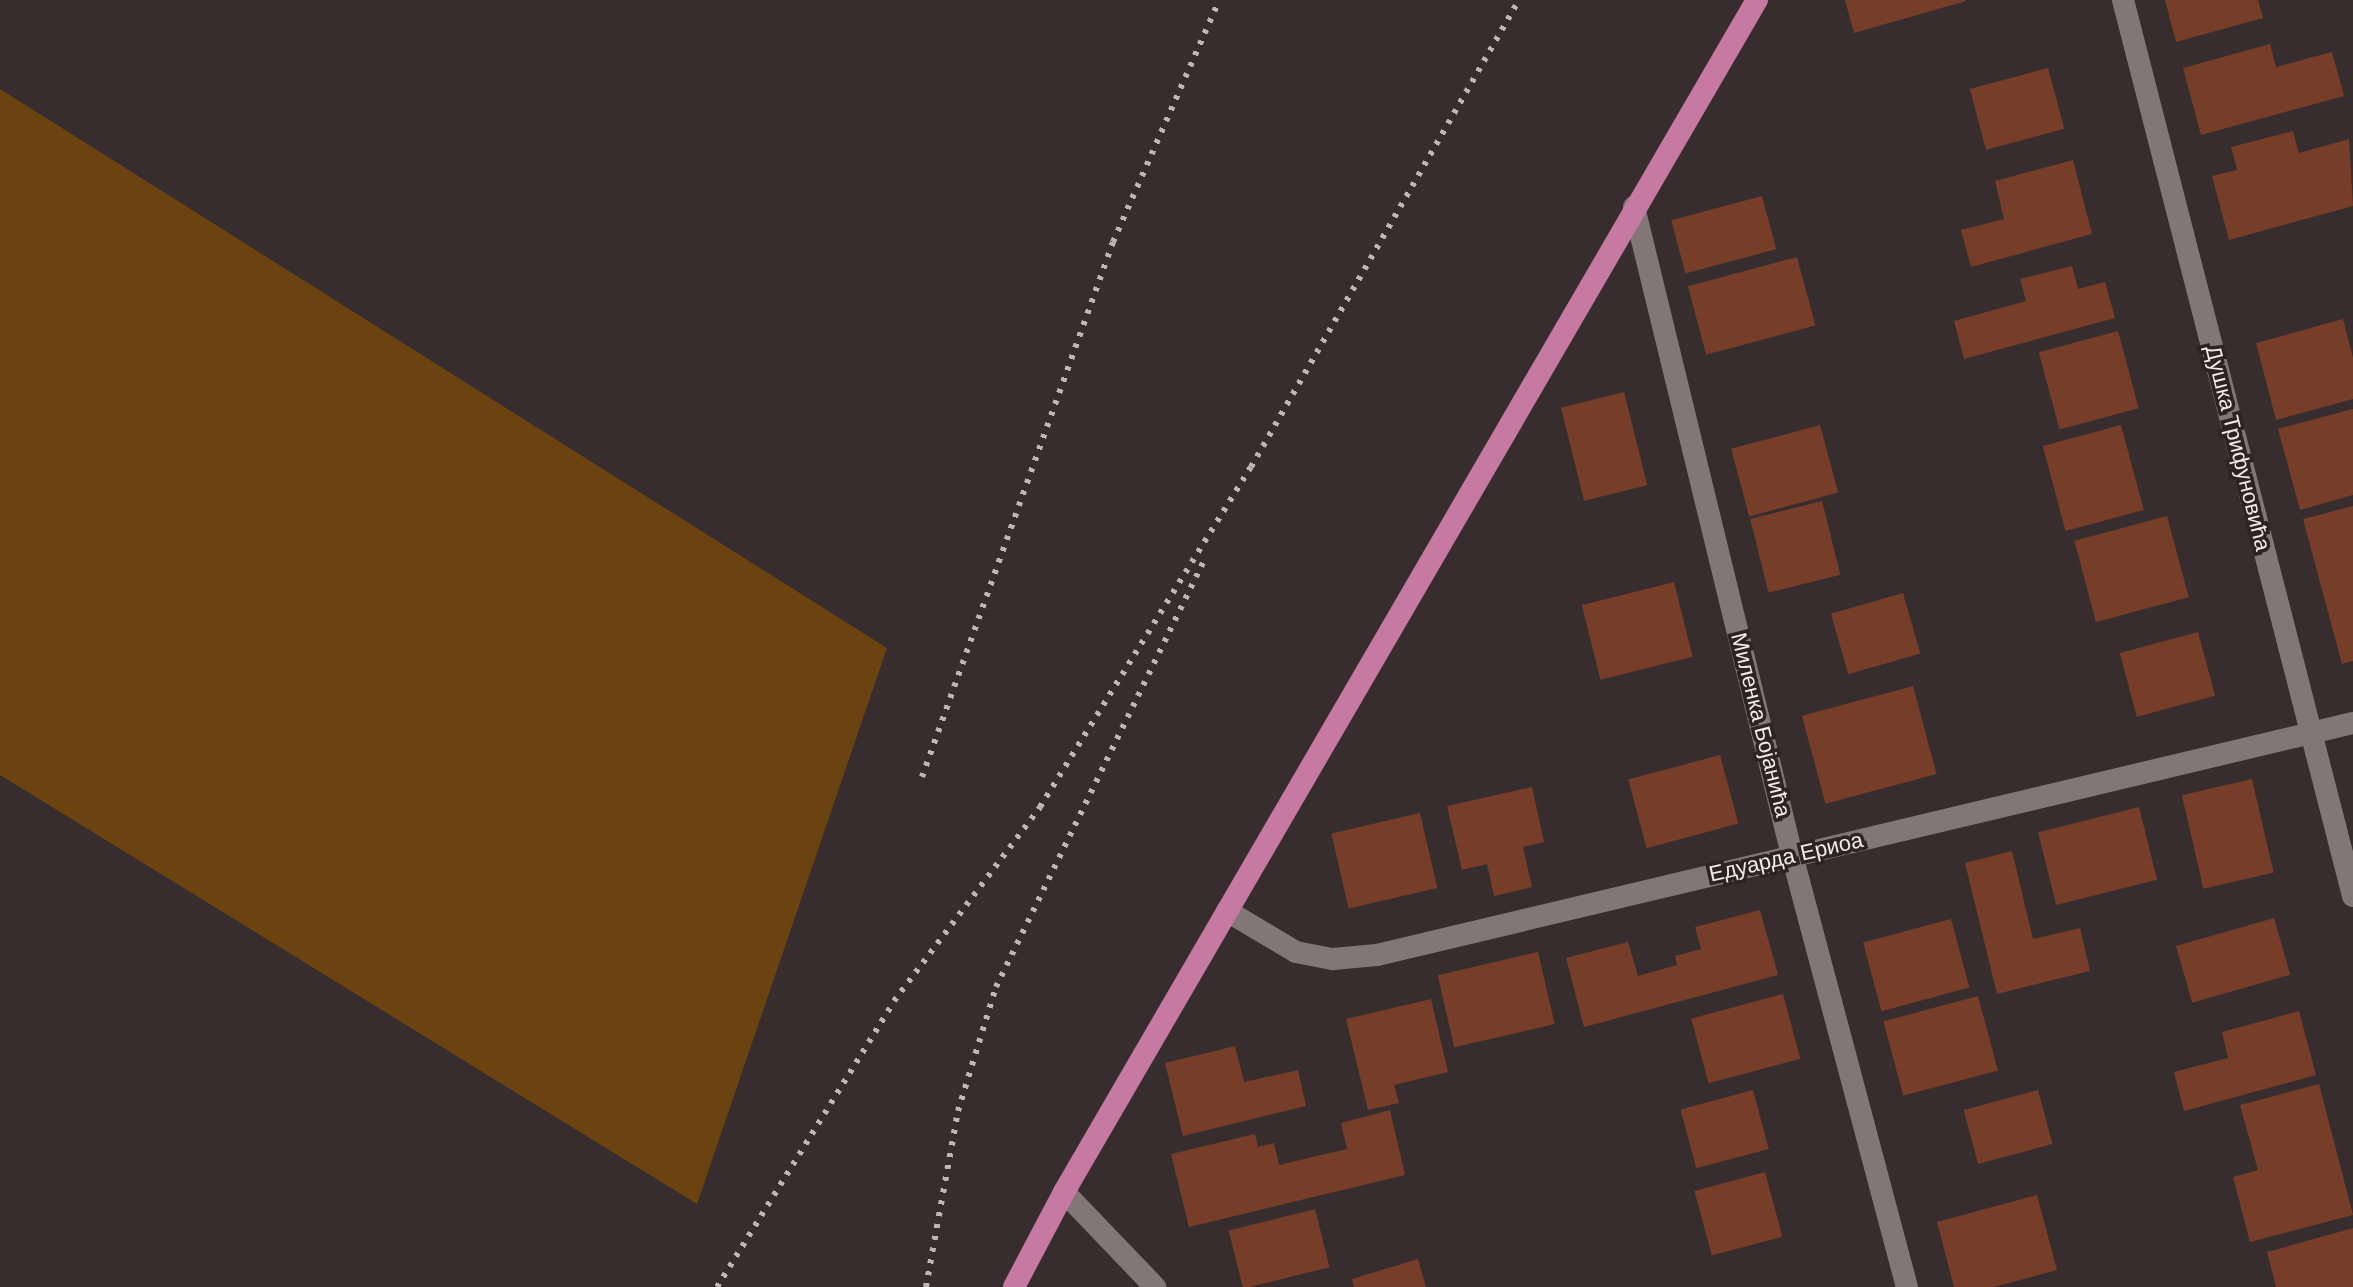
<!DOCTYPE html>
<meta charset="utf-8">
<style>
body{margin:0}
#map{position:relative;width:2353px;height:1287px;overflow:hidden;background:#382d2e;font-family:Arial,sans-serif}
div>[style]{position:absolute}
.green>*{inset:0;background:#6a4310}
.building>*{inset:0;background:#763d28;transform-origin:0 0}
.minor>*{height:22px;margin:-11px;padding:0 11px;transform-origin:11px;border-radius:11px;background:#837676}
.primary>*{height:22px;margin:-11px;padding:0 11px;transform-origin:11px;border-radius:11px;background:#c77aa1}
.rail>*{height:6px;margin-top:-3px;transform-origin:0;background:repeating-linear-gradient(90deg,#bfb6b7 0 4px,transparent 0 12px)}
span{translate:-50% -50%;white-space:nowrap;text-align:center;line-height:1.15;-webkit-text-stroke:7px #2e2324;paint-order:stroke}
.street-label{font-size:22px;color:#f1e9ea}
</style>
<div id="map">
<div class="green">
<i style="clip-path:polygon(0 89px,887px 648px,697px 1204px,0 775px)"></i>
</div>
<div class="building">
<i style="clip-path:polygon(1845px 0,1966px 0,1966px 1px,1854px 33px)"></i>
<i style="clip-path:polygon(2165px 0,2258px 0,2263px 18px,2176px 42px)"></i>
<i style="clip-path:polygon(2270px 44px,2276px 67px,2332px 52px,2344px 96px,2201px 135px,2183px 68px)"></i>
<i style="left:2048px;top:68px;width:63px;height:81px;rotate:75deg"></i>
<i style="clip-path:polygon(2293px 131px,2299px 153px,2349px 139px,2353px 206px,2229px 240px,2212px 176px,2237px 170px,2231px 147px)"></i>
<i style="clip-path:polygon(2073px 160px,2092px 234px,1971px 267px,1961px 230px,2004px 219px,1995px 181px)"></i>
<i style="left:1762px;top:196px;width:55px;height:94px;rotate:75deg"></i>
<i style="left:1797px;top:257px;width:71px;height:113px;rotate:75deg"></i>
<i style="clip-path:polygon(2072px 266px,2078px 289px,2105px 282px,2115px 318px,1964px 359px,1954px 321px,2026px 301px,2020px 279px)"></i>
<i style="clip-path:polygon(2343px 319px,2353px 358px,2353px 399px,2276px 420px,2256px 343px)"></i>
<i style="left:2118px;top:331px;width:80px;height:82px;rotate:75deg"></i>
<i style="left:1624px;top:392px;width:96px;height:65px;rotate:76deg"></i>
<i style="clip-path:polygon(2353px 409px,2353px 495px,2300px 510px,2278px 429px)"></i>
<i style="left:1820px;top:425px;width:70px;height:92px;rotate:75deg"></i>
<i style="left:2121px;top:425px;width:88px;height:81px;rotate:75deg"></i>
<i style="left:1822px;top:501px;width:76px;height:74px;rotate:76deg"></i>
<i style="clip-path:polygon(2353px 506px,2353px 661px,2342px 664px,2303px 519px)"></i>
<i style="left:2167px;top:516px;width:84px;height:96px;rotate:75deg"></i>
<i style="left:1674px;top:582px;width:77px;height:95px;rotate:76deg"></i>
<i style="left:1903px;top:593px;width:63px;height:75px;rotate:74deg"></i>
<i style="left:2198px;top:632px;width:66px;height:81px;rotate:75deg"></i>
<i style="left:1913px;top:686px;width:91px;height:115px;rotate:75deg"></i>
<i style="left:1720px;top:755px;width:71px;height:95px;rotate:75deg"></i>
<i style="left:2252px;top:779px;width:96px;height:72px;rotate:77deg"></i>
<i style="clip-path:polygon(1532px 787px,1544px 842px,1523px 847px,1532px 887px,1494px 896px,1487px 864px,1462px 870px,1447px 806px)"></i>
<i style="left:2139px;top:807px;width:75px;height:104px;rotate:76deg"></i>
<i style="left:1420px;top:813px;width:77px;height:91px;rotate:77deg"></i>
<i style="clip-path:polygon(2012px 851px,2033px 939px,2080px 928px,2090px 971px,1997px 994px,1965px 863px)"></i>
<i style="clip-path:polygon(1760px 910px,1778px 975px,1584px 1027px,1566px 958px,1628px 942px,1638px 976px,1677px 965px,1675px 956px,1701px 949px,1695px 927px)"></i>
<i style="left:2274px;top:918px;width:59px;height:102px;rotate:74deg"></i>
<i style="left:1951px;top:919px;width:71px;height:91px;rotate:75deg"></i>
<i style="left:1538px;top:952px;width:74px;height:103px;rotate:77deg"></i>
<i style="left:1783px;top:994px;width:67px;height:95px;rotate:75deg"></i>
<i style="left:1978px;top:996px;width:77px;height:98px;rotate:75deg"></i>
<i style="clip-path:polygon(1431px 999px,1448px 1072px,1394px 1085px,1399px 1103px,1368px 1110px,1346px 1019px)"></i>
<i style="clip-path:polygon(2299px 1011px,2316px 1075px,2184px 1111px,2174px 1072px,2228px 1058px,2222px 1032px)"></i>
<i style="clip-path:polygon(1235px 1046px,1244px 1082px,1298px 1070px,1306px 1106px,1183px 1136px,1165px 1063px)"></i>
<i style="clip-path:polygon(2319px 1084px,2353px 1215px,2250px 1242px,2233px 1177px,2258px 1170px,2240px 1105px)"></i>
<i style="left:1753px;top:1090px;width:61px;height:75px;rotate:75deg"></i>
<i style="left:2038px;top:1090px;width:56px;height:77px;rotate:75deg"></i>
<i style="clip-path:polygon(1390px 1110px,1405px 1175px,1189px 1227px,1171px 1154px,1255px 1134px,1258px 1147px,1274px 1143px,1279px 1165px,1347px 1149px,1341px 1123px)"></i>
<i style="left:1765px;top:1172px;width:67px;height:73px;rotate:75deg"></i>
<i style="clip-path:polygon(2037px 1195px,2057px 1270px,1994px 1287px,1954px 1287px,1937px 1222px)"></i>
<i style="left:1315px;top:1209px;width:60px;height:89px;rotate:76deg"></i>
<i style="clip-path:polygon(2353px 1228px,2353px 1287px,2276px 1287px,2267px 1252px)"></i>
<i style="clip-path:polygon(1418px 1259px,1426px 1287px,1354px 1287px,1352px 1279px)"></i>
</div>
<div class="minor">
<i style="left:2123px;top:0;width:925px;rotate:75.6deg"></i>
<i style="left:1634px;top:207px;width:667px;rotate:76.3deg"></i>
<i style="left:1792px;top:855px;width:447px;rotate:75.1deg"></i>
<i style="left:1227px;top:911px;width:80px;rotate:30.7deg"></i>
<i style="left:1296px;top:952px;width:38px;rotate:11deg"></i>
<i style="left:1333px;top:959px;width:44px;rotate:-5.2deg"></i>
<i style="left:1377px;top:955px;width:1003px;rotate:-13.37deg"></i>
<i style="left:1064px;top:1192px;width:132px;rotate:46.2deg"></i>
</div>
<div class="primary">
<i style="left:1014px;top:1287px;width:107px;rotate:-62.2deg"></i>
<i style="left:1064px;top:1192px;width:1379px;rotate:-59.83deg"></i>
</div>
<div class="rail">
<i style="left:922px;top:777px;width:568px;rotate:-70.35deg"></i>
<i style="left:1113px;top:242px;width:264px;rotate:-66.3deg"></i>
<i style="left:717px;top:1287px;width:336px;rotate:-58.2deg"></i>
<i style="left:894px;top:1001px;width:243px;rotate:-53deg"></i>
<i style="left:1040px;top:807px;width:400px;rotate:-58.2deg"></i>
<i style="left:1251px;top:467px;width:538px;rotate:-60.15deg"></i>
<i style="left:926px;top:1287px;width:179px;rotate:-79.7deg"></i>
<i style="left:958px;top:1111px;width:130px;rotate:-73deg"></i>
<i style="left:996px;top:987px;width:479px;rotate:-64deg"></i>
</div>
<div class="street-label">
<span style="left:2238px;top:448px;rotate:76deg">Душка Трифуновића</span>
<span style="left:1761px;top:725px;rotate:76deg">Миленка Бојанића</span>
<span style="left:1786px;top:857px;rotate:-13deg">Едуарда Ериоа</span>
</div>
</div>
